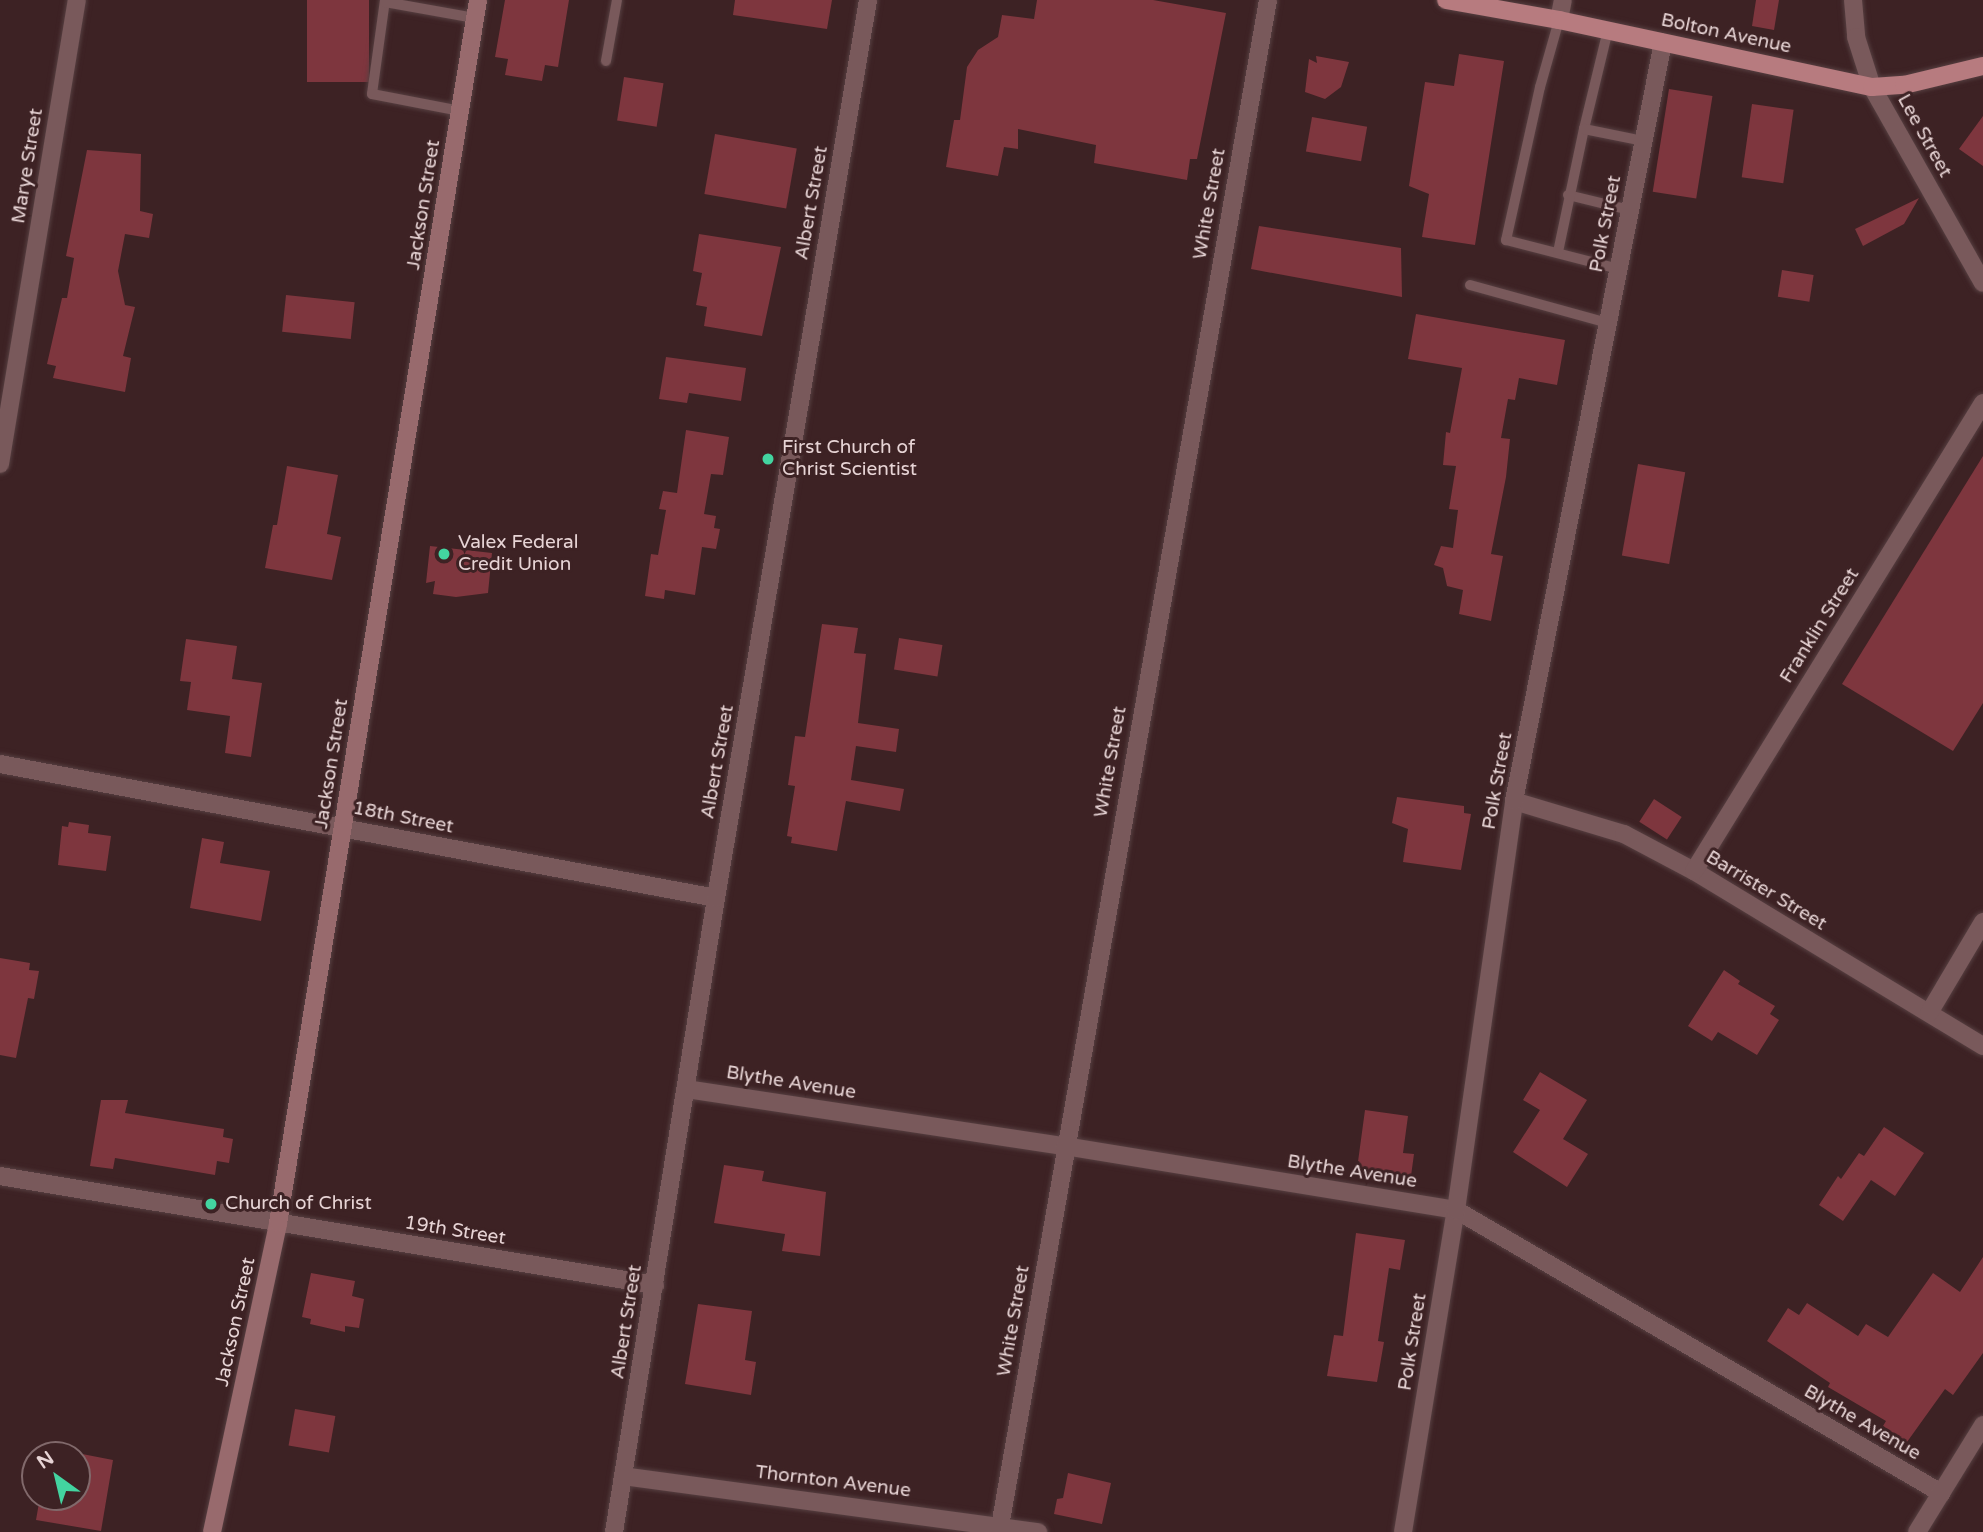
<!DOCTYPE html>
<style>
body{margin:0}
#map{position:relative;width:1983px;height:1532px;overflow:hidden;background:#3d2224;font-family:"Varela Round",sans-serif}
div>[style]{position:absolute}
.building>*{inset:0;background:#7e363e;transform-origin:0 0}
.roads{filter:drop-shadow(0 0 2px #563f41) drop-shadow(0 0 2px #563f41)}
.service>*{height:10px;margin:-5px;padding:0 5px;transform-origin:5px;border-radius:5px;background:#79595b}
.minor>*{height:18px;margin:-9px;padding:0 9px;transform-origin:9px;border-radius:9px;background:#79595b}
.tertiary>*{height:18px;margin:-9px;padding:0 9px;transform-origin:9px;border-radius:9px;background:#79595b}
.secondary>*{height:18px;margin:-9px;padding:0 9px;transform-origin:9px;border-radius:9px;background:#986a6d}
.primary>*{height:18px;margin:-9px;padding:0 9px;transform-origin:9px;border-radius:9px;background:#b77b7f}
.dots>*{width:19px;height:19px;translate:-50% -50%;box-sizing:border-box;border:4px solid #3d2224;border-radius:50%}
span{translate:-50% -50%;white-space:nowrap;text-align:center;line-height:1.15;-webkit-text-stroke:6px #3d2224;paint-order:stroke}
.street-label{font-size:19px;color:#e7d4d5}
.poi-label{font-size:19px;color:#e7d4d5}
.left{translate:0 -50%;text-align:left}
.north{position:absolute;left:21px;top:1441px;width:70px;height:70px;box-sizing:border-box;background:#3d2224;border:2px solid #81696b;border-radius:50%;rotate:326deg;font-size:19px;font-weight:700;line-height:28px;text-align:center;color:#e7d4d5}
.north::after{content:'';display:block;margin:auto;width:24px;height:32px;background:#43d4a0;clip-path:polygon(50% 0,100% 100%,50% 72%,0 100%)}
</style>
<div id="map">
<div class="building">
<i style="left:307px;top:0;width:62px;height:82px"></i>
<i style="clip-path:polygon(505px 0,569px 0,558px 67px,545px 65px,542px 81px,505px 75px,508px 59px,495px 57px)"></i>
<i style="clip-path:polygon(735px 0,832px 0,827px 29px,733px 15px)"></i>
<i style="clip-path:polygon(1037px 0,1153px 0,1226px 13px,1197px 159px,1190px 159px,1187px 180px,1094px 163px,1096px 145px,1018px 129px,1018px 149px,1004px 147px,998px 176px,946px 167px,954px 120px,960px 120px,967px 67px,978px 50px,998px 37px,1002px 15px,1034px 19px)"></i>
<i style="clip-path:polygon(1756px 0,1779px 0,1774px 30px,1752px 26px)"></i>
<i style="clip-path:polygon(1459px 54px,1504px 61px,1475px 245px,1422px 237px,1429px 194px,1409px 186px,1425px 82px,1454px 86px)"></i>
<i style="clip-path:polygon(1316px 56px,1349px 62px,1341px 87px,1325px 99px,1305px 92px,1309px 59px,1317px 63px)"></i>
<i style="left:624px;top:77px;width:40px;height:44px;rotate:9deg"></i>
<i style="left:1669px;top:89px;width:44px;height:104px;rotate:9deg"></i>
<i style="left:1752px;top:104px;width:42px;height:74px;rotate:8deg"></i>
<i style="clip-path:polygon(1983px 116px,1983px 166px,1959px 149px)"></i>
<i style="left:1312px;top:117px;width:56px;height:35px;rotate:10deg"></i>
<i style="left:715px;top:134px;width:83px;height:61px;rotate:10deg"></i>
<i style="clip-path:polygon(87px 150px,141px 154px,140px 211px,153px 214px,149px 238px,125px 234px,118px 271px,125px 305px,135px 307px,123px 356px,131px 358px,125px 392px,53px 378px,56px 366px,47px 364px,62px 298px,67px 298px,74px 258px,66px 256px)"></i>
<i style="clip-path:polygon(1919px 198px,1904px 224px,1863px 246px,1855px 229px)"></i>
<i style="clip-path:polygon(1259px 226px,1401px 248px,1402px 297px,1251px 269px)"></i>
<i style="clip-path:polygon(699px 234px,781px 247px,762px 336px,704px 326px,707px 307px,696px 305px,702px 273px,693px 271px)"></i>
<i style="left:1782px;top:270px;width:32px;height:27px;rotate:9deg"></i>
<i style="left:286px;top:295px;width:69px;height:37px;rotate:6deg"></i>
<i style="clip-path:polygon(1416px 314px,1565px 340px,1557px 385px,1519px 378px,1515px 400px,1508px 399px,1501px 438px,1510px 439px,1506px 477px,1491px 554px,1503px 556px,1491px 621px,1459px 614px,1463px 590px,1447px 586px,1443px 568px,1434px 565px,1441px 546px,1453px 548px,1458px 510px,1449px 509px,1456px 466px,1443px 465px,1446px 432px,1450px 433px,1462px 368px,1408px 359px)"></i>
<i style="clip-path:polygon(666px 357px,746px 368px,741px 401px,689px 393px,687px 403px,659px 399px)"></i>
<i style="clip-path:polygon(686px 430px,729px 437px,723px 475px,711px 474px,704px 514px,716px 516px,714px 528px,720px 529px,716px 549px,702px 547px,695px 595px,665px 590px,664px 599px,645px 596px,651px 554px,658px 555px,666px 510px,659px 509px,663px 491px,677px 493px)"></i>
<i style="clip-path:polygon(1983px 456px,1983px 703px,1953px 751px,1842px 684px)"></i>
<i style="left:1638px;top:464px;width:48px;height:93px;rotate:10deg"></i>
<i style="clip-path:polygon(287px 466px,338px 475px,327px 534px,341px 537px,332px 580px,265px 568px,273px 525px,277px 525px)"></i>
<i style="clip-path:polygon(430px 546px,492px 553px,488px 593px,456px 597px,433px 594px,435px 581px,426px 583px)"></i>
<i style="clip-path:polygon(822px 624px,858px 628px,854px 653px,866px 654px,858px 723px,899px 729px,896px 752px,856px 746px,851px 780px,904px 789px,900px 811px,846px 801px,837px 851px,791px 843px,792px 837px,787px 836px,795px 786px,788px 785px,795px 736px,805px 737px)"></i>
<i style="left:899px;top:638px;width:44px;height:32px;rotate:9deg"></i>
<i style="clip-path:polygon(186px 639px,237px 646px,232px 679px,262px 683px,251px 757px,225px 753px,230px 716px,187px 710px,191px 682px,180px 681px)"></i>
<i style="clip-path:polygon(1397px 797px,1464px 806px,1464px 813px,1471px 814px,1461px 870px,1403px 862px,1408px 829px,1392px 823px)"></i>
<i style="left:1654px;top:799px;width:33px;height:27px;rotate:33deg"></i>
<i style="clip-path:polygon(69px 822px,89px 825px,88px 833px,111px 836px,106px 871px,58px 865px,62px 826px,68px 827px)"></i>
<i style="clip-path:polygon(202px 838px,224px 842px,220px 863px,270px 871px,261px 921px,190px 908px)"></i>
<i style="clip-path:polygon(0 958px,30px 963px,29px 970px,39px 971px,34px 999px,28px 998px,16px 1058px,0 1055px)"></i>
<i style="clip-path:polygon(1724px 970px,1740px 981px,1738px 984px,1775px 1006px,1770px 1014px,1779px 1020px,1757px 1055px,1718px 1032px,1712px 1041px,1688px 1026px)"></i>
<i style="clip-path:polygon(1540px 1072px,1587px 1100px,1563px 1139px,1588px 1154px,1567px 1187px,1513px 1152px,1540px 1110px,1523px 1100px)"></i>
<i style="clip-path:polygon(101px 1100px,128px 1100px,125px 1113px,224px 1129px,223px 1137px,233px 1139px,229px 1163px,217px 1161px,215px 1175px,115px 1158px,113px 1169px,90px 1166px)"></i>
<i style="clip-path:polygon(1365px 1110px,1408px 1116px,1403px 1153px,1414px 1154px,1411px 1176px,1357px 1169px)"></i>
<i style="clip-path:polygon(1884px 1127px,1924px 1153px,1895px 1196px,1871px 1180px,1843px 1221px,1819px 1205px,1838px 1176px,1841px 1179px,1859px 1153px,1864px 1156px)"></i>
<i style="clip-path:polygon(724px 1165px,764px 1171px,762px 1181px,826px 1192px,820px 1256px,782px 1251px,785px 1234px,714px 1223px)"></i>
<i style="clip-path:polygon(1356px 1233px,1405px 1240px,1400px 1270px,1389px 1268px,1378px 1341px,1384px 1342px,1377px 1382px,1327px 1376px,1334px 1335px,1343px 1336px)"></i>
<i style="clip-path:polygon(1983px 1257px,1983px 1353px,1953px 1395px,1945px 1389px,1907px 1442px,1883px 1426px,1886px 1421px,1828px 1387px,1830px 1383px,1767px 1341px,1788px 1308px,1799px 1315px,1807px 1303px,1858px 1336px,1866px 1324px,1888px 1337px,1933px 1273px,1960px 1292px)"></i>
<i style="clip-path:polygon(311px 1273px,355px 1281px,352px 1296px,364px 1299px,359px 1328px,345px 1326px,345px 1332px,310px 1324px,311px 1319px,302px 1317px)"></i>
<i style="clip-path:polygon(698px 1304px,752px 1311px,745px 1360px,756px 1362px,751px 1395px,685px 1384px)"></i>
<i style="left:295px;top:1409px;width:41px;height:37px;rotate:10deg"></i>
<i style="clip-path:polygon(77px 1453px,113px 1460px,101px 1531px,36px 1520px,40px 1497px,77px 1497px)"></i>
<i style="clip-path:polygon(1068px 1473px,1111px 1483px,1102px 1524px,1054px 1514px,1057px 1499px,1063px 1498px)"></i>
</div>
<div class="roads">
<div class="service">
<i style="left:385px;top:0;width:95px;rotate:97.9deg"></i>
<i style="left:372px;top:94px;width:90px;rotate:10.9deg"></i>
<i style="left:385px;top:2px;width:91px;rotate:10.1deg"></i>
<i style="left:1559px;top:20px;width:70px;rotate:105.8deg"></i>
<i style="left:1540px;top:87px;width:157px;rotate:102.5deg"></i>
<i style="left:1506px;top:240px;width:117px;rotate:14.4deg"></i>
<i style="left:606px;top:61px;width:62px;rotate:-79.8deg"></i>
<i style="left:1584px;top:129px;width:102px;rotate:-76.4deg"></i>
<i style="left:1568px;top:195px;width:64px;rotate:13.6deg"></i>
<i style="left:1558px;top:252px;width:126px;rotate:-78.1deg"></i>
<i style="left:1584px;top:129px;width:60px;rotate:11.5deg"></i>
<i style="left:1470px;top:285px;width:143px;rotate:15.4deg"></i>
</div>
<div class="minor">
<i style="left:1853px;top:0;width:37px;rotate:85deg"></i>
<i style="left:1856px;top:37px;width:52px;rotate:72.3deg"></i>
<i style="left:1559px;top:20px;width:20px;rotate:-79deg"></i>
<i style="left:0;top:464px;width:470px;rotate:-80.6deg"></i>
<i style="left:0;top:764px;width:728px;rotate:10.6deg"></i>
<i style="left:1514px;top:801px;width:115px;rotate:16.7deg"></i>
<i style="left:1624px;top:834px;width:79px;rotate:27.9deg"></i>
<i style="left:1694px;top:871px;width:338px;rotate:31.2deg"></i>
<i style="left:1694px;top:871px;width:550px;rotate:-58.3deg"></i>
<i style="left:1929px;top:1013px;width:106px;rotate:-59.3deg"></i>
<i style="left:686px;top:1089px;width:383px;rotate:8.6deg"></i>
<i style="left:1065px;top:1146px;width:396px;rotate:9.3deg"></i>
<i style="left:1456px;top:1210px;width:562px;rotate:30.26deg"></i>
<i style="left:0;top:1176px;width:664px;rotate:9.45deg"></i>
<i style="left:623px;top:1476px;width:419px;rotate:7.7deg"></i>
<i style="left:614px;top:1532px;width:642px;rotate:-80.86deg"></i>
<i style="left:716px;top:898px;width:911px;rotate:-80.39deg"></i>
<i style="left:999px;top:1532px;width:1555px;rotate:-80.04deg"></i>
<i style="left:1403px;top:1532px;width:326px;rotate:-80.7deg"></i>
<i style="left:1456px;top:1210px;width:413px;rotate:-81.9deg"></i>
<i style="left:1514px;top:801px;width:773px;rotate:-78.89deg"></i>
<i style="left:1917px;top:1532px;width:126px;rotate:-58.3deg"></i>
</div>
<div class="tertiary">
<i style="left:1872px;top:87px;width:225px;rotate:60.5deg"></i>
</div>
<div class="secondary">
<i style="left:212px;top:1532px;width:316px;rotate:-77.9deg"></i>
<i style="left:278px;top:1223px;width:1239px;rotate:-80.71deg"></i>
</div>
<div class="primary">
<i style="left:1446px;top:0;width:115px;rotate:10deg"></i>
<i style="left:1559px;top:20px;width:320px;rotate:12.1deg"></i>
<i style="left:1872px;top:87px;width:32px;rotate:-4deg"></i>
<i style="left:1904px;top:85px;width:81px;rotate:-13.5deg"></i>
</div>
</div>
<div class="dots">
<i style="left:768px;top:459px;background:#43d4a0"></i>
<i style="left:444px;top:554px;background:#43d4a0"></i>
<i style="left:211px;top:1204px;background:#43d4a0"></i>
</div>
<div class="street-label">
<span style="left:1726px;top:34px;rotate:12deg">Bolton Avenue</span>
<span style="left:1924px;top:136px;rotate:61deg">Lee Street</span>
<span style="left:28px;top:166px;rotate:-81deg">Marye Street</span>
<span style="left:812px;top:203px;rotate:-80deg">Albert Street</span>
<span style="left:1210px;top:204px;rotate:-80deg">White Street</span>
<span style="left:424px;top:205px;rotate:-81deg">Jackson Street</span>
<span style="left:1606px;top:224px;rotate:-79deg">Polk Street</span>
<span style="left:1820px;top:626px;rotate:-58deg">Franklin Street</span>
<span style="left:718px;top:762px;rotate:-80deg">Albert Street</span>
<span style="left:1111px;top:762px;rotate:-80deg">White Street</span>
<span style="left:332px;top:764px;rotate:-81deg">Jackson Street</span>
<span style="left:1498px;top:781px;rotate:-80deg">Polk Street</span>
<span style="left:403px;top:818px;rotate:11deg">18th Street</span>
<span style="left:1766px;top:891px;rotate:31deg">Barrister Street</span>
<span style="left:791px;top:1083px;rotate:9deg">Blythe Avenue</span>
<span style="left:1352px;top:1172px;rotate:9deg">Blythe Avenue</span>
<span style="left:455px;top:1231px;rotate:9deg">19th Street</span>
<span style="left:1014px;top:1321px;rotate:-80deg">White Street</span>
<span style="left:236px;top:1322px;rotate:-78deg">Jackson Street</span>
<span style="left:627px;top:1322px;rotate:-81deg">Albert Street</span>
<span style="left:1413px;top:1342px;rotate:-81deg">Polk Street</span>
<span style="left:1862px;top:1423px;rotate:30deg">Blythe Avenue</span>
<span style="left:833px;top:1482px;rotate:7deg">Thornton Avenue</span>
</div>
<div class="poi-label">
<span class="left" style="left:782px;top:459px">First Church of<br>Christ Scientist</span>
<span class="left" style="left:458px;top:554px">Valex Federal<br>Credit Union</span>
<span class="left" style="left:225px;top:1204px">Church of Christ</span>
</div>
<div class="north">N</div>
</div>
